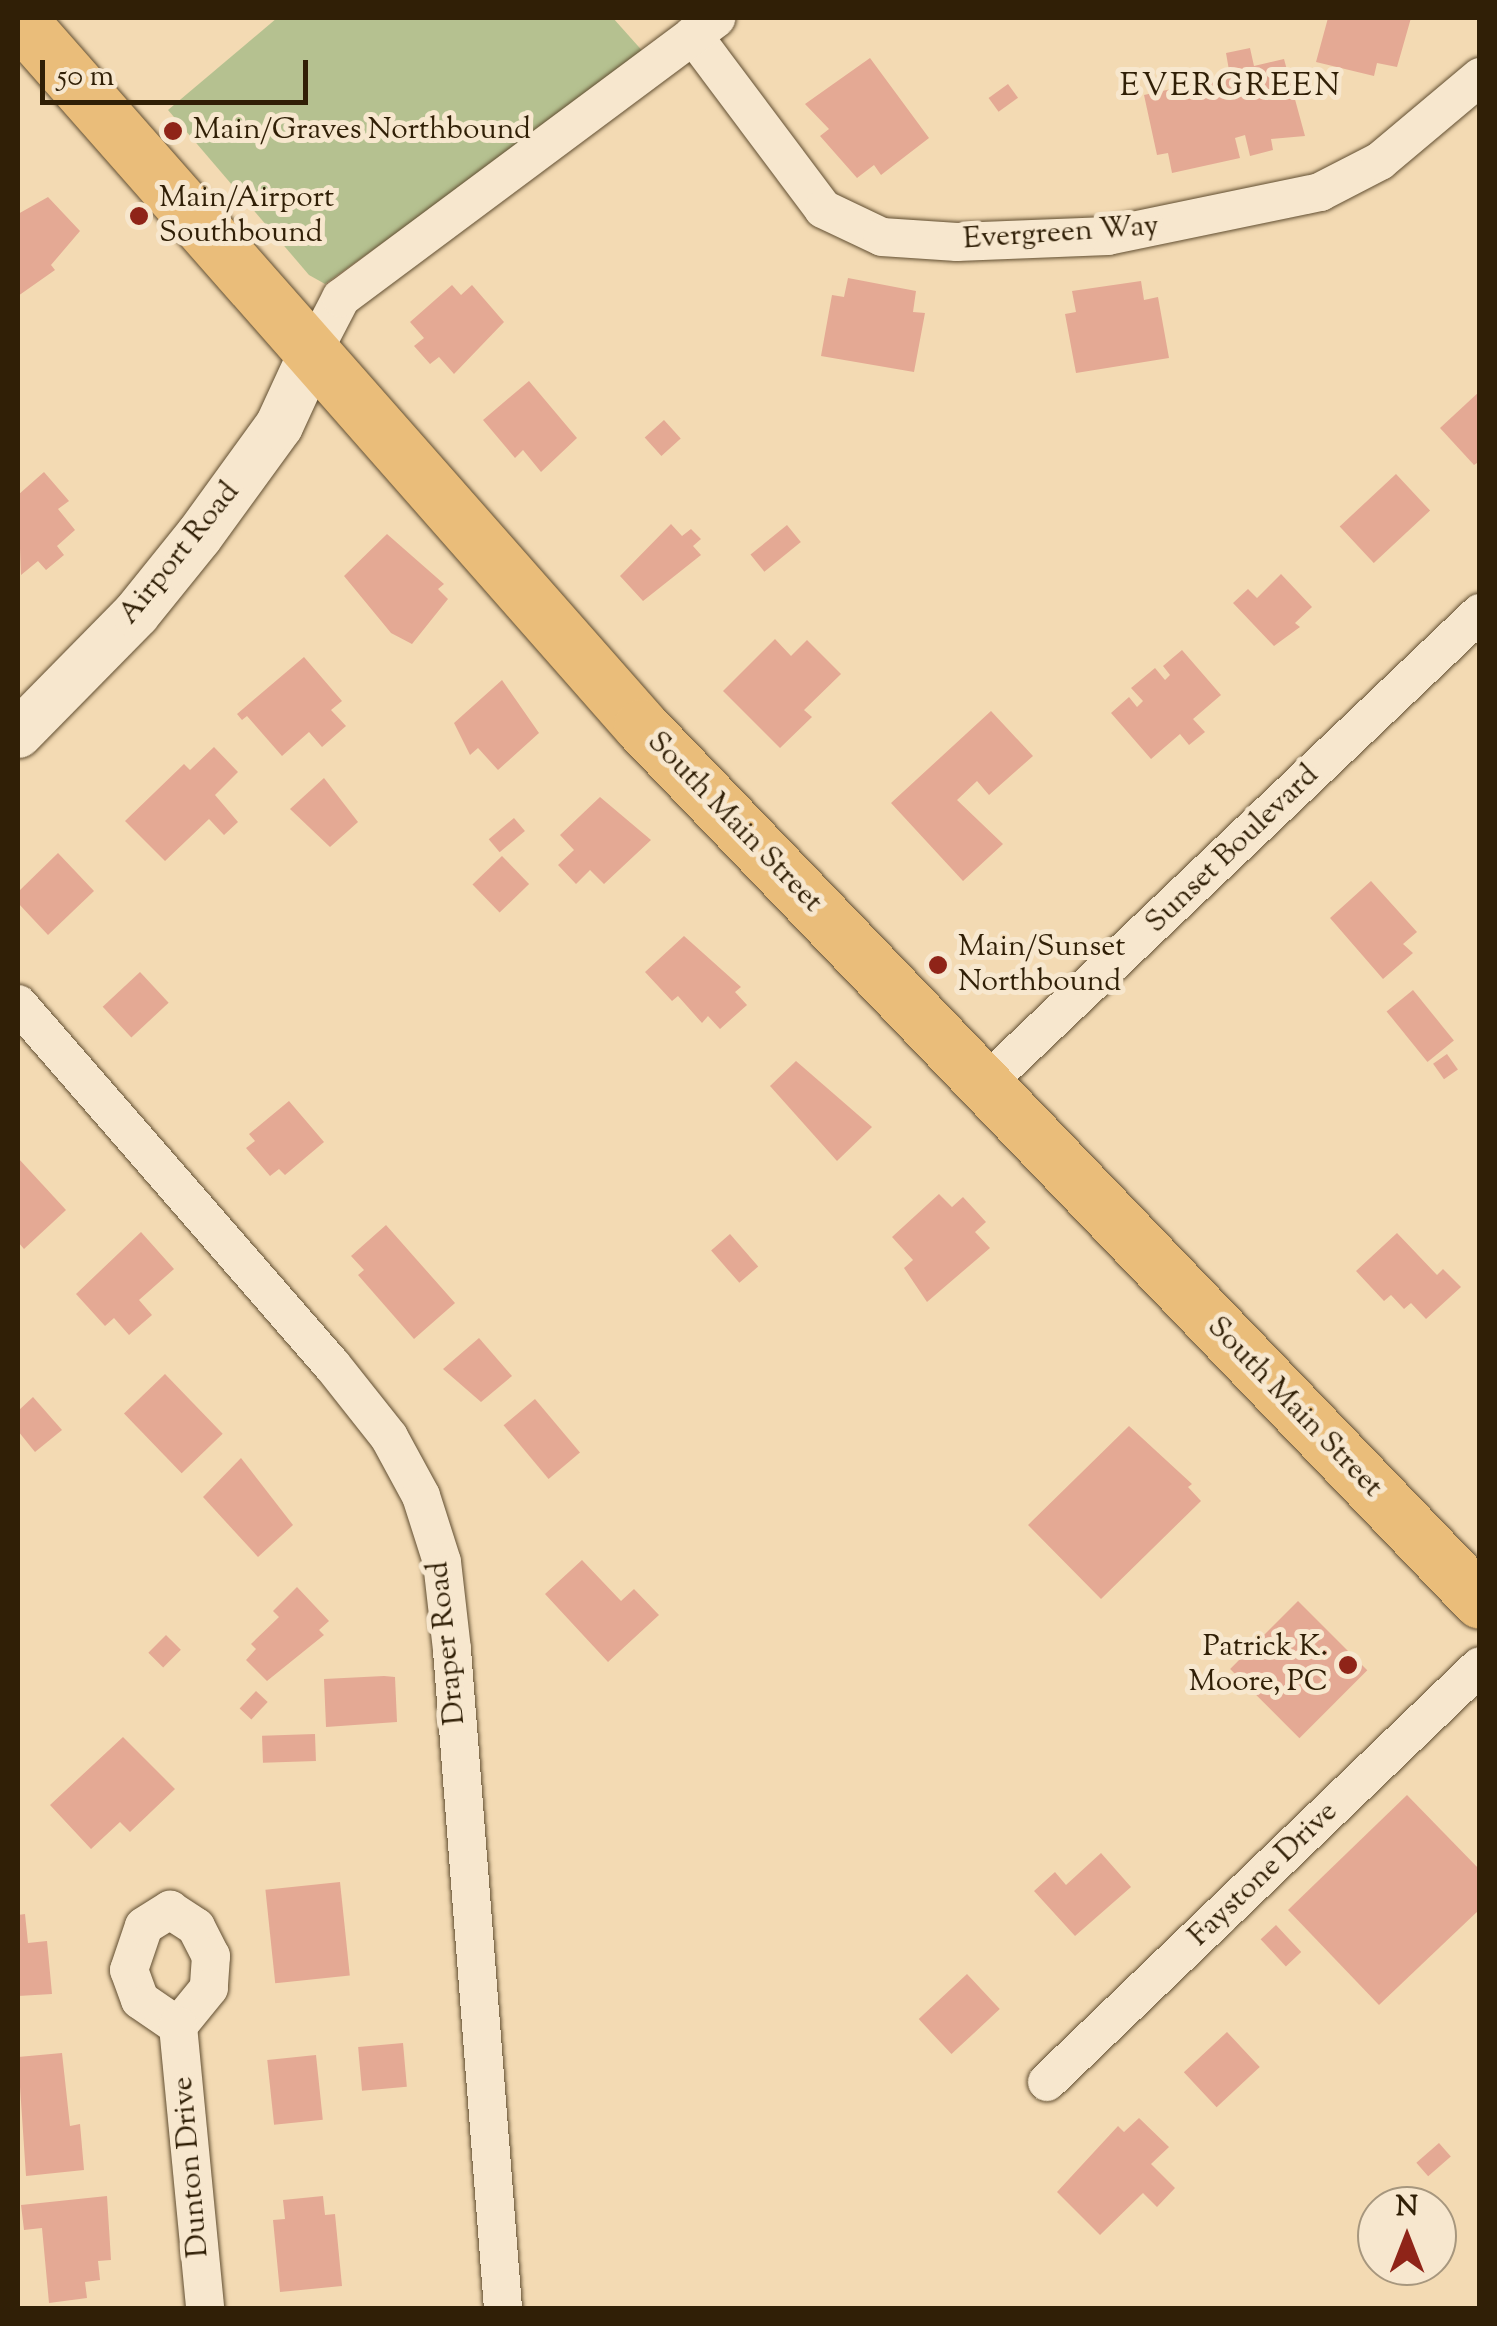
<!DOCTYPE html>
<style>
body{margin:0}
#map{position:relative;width:1497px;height:2326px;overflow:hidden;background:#f3dab3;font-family:"Sorts Mill Goudy",serif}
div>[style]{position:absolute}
.green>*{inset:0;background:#b5c190}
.building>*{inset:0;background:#e4a994;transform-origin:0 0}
.roads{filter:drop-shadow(0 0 2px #614e31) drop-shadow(0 0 2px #614e31)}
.minor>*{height:38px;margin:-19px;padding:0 19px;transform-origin:19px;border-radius:19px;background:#f7e7ce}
.tertiary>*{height:48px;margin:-24px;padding:0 24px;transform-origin:24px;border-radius:24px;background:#f7e7ce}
.primary>*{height:55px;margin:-27.5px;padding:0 27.5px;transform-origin:27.5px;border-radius:27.5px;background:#eabd7a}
.dots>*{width:28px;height:28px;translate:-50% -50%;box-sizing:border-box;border:5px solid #f7e7ce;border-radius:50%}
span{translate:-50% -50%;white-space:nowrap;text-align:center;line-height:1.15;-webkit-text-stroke:10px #f7e7ce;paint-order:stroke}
.poi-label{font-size:30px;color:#301f06}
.left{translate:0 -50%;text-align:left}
.right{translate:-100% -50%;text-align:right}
.street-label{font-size:30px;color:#301f06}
.neighbourhood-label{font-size:32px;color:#301f06;letter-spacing:2.5px}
.frame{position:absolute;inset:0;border:20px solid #301f06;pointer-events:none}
.north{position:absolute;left:1357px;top:2186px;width:100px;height:100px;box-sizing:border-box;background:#f7e7ce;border:2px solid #a7977e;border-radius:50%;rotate:0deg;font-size:28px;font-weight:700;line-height:40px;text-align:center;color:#301f06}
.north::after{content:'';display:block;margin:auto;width:35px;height:45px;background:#8f2418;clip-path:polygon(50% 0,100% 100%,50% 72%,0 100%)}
.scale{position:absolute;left:40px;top:60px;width:268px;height:45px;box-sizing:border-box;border:5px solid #301f06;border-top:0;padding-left:12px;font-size:30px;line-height:35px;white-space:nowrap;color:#301f06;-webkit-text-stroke:8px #f7e7ce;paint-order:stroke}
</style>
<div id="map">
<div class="green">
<i style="clip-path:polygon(277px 18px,613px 18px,646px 55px,325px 284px,309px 275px,168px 110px)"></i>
</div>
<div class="building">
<i style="clip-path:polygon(1328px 18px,1411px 18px,1397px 67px,1377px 63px,1374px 76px,1316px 62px)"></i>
<i style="clip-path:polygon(1250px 48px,1254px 66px,1284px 59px,1305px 136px,1271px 139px,1273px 150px,1250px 156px,1245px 135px,1235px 138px,1240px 158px,1172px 173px,1168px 153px,1157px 155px,1144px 95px,1230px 76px,1226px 53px)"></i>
<i style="clip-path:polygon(870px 58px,929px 138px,881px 175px,874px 165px,857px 178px,820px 136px,829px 129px,805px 104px)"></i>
<i style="left:1008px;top:84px;width:17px;height:24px;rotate:54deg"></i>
<i style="clip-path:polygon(48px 197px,80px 231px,51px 265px,55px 270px,18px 296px,18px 214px)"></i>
<i style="clip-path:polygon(848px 278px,916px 291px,913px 312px,925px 313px,914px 372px,821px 356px,832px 295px,844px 297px)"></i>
<i style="clip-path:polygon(1141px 281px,1144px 300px,1158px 297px,1169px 358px,1076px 373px,1065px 314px,1076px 312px,1072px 291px)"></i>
<i style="clip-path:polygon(452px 285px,461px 295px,472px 285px,504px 322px,454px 374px,439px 357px,430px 364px,414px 346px,424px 338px,410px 322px)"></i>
<i style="clip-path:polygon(529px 381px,577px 438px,541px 472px,523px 450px,515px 458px,483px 420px)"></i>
<i style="clip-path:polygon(1480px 391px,1480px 461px,1474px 465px,1440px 428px)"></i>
<i style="left:664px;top:420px;width:25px;height:26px;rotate:48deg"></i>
<i style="clip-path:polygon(44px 472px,69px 501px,58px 509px,75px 530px,57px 546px,64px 555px,46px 570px,38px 561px,21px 575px,18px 495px)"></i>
<i style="left:1396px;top:474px;width:50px;height:77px;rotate:47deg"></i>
<i style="clip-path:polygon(671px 524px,682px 536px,691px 529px,701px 539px,693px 546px,701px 555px,643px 601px,620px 576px)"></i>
<i style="left:787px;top:525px;width:22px;height:47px;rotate:51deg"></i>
<i style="clip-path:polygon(387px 534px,444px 584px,438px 589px,448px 599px,412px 644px,391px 633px,344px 576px)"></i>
<i style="clip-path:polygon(1281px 574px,1312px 607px,1295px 623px,1300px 627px,1274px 646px,1233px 603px,1248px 589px,1257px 598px)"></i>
<i style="clip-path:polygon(775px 639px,791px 656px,807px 640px,841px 674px,804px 710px,812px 717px,780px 748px,723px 691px)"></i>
<i style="clip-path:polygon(1182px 650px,1221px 695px,1193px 719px,1205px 732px,1189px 745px,1180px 734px,1151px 759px,1111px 713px,1129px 697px,1137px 707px,1143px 701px,1131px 688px,1155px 668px,1165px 680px,1170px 675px,1163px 666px)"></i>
<i style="clip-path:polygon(304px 657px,342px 701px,331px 710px,346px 726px,322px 747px,309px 732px,282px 756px,247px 716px,242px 720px,237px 714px)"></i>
<i style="clip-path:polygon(502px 680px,539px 733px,498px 770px,478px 748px,470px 755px,454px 723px)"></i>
<i style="clip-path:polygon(991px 711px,1033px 756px,989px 795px,977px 781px,957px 800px,1003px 844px,963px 881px,891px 803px)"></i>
<i style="clip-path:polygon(214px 747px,238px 772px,215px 795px,238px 822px,224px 835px,209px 819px,165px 861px,125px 821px,184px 764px,190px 770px)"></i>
<i style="clip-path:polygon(324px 778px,358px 822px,330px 847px,290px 809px)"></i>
<i style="clip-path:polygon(600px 797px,651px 840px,604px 884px,590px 870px,576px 884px,558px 865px,574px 850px,560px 835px)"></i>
<i style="left:514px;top:818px;width:17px;height:33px;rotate:50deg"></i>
<i style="clip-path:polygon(58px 853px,94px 891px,48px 935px,18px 903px,18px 892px)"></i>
<i style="left:502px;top:856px;width:39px;height:41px;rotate:46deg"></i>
<i style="clip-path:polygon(1371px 881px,1417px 932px,1403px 944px,1413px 953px,1383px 979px,1330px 918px)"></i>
<i style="clip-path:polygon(684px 936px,741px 987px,735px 992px,747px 1005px,720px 1029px,708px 1016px,702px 1023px,678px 996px,672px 1001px,645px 972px)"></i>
<i style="left:140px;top:972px;width:42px;height:51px;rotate:47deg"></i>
<i style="left:1413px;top:990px;width:65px;height:34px;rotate:51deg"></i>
<i style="left:1447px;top:1054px;width:19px;height:17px;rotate:55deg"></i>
<i style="clip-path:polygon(796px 1061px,872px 1127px,837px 1161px,770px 1086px)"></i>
<i style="clip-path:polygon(289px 1101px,324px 1142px,285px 1175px,279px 1169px,270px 1176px,246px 1148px,255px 1141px,249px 1134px)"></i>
<i style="clip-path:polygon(18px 1158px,66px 1210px,24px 1249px,18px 1242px)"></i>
<i style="clip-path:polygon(939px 1194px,952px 1207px,963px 1197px,986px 1222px,975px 1232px,990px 1248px,927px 1302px,904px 1268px,913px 1260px,892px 1237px)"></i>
<i style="clip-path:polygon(386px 1225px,455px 1303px,414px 1339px,358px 1275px,364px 1270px,351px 1256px)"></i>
<i style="clip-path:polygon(141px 1232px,174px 1269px,139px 1300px,152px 1315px,129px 1335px,114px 1318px,105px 1326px,76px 1294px)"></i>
<i style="clip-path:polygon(1397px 1233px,1437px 1275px,1443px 1269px,1461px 1287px,1426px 1319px,1411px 1303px,1404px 1309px,1391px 1295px,1384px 1301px,1356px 1271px)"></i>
<i style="left:730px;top:1234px;width:43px;height:25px;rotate:49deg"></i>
<i style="clip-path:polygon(479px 1338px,512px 1376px,481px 1402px,443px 1369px)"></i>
<i style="left:165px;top:1374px;width:83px;height:57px;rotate:46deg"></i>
<i style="clip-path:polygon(33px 1397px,62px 1430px,35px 1452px,18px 1431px,18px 1411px)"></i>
<i style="left:535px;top:1399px;width:70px;height:41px;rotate:50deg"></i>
<i style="clip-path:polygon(1129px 1426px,1192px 1484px,1188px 1487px,1201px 1501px,1101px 1599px,1028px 1525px)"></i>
<i style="clip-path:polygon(241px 1458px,293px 1525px,258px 1557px,203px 1497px)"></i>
<i style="clip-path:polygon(582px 1560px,621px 1601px,634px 1589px,659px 1615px,608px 1662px,545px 1594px)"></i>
<i style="clip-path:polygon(297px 1587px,329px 1621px,319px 1630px,324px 1635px,267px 1681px,246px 1660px,256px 1649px,251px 1644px,279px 1617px,273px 1611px)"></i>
<i style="left:1298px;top:1601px;width:98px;height:96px;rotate:45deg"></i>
<i style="left:166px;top:1635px;width:21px;height:25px;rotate:45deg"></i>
<i style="clip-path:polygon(384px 1676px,395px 1677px,397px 1722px,326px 1727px,324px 1679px)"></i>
<i style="left:256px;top:1691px;width:16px;height:24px;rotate:43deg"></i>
<i style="left:315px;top:1734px;width:27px;height:53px;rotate:88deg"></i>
<i style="clip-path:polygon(123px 1737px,175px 1789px,130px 1832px,120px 1822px,91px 1849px,50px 1805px)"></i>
<i style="clip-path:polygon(1407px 1795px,1480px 1870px,1480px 1909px,1379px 2005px,1288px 1910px)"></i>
<i style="clip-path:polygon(1101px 1853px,1131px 1887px,1075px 1936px,1034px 1891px,1055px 1872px,1066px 1885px)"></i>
<i style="left:340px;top:1882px;width:94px;height:75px;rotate:84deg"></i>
<i style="clip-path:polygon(25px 1914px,28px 1943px,47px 1941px,52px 1994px,18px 1996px,18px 1915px)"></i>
<i style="left:1276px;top:1925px;width:37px;height:21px;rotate:47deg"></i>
<i style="left:967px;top:1974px;width:48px;height:66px;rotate:47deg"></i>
<i style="left:1227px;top:2032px;width:48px;height:59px;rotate:47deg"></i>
<i style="left:403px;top:2043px;width:44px;height:45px;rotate:85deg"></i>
<i style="clip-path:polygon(62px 2053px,70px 2126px,80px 2124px,84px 2170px,26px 2176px,18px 2057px)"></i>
<i style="left:316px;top:2055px;width:65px;height:49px;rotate:84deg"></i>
<i style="clip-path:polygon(1139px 2118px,1169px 2147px,1151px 2164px,1175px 2188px,1157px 2207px,1143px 2193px,1100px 2235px,1057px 2192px,1118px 2126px,1124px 2132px)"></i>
<i style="left:1439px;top:2143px;width:18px;height:30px;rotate:49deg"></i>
<i style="clip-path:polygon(107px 2196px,111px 2260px,98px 2261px,100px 2280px,85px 2282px,87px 2298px,49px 2303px,42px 2228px,24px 2230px,21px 2205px)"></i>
<i style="clip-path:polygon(323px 2196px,325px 2215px,335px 2214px,342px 2286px,280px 2292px,273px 2220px,285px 2219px,283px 2200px)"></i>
</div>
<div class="roads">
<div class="minor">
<i style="left:693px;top:35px;width:217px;rotate:53.2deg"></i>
<i style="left:823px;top:209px;width:65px;rotate:25.4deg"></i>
<i style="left:882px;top:237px;width:75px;rotate:3.8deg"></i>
<i style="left:957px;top:242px;width:151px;rotate:-2.3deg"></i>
<i style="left:1108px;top:236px;width:217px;rotate:-11.7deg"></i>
<i style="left:1320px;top:192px;width:68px;rotate:-27.3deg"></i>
<i style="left:1380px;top:161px;width:131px;rotate:-40deg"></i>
<i style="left:313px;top:352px;width:61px;rotate:-62.6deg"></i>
<i style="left:341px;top:298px;width:468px;rotate:-36.7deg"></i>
<i style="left:18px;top:1004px;width:478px;rotate:49deg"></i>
<i style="left:332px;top:1365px;width:92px;rotate:51.6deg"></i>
<i style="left:389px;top:1437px;width:67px;rotate:61.5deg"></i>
<i style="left:421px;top:1496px;width:69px;rotate:72.3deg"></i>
<i style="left:442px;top:1562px;width:89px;rotate:83.5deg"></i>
<i style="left:452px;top:1650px;width:660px;rotate:85.57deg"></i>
<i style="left:984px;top:1085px;width:685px;rotate:-43.58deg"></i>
<i style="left:170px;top:1910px;width:31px;rotate:33deg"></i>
<i style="left:196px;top:1927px;width:33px;rotate:63deg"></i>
<i style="left:211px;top:1956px;width:32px;rotate:94deg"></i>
<i style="left:209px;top:1988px;width:49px;rotate:129.2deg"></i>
<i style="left:178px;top:2026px;width:46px;rotate:-145.6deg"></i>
<i style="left:140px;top:2000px;width:32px;rotate:-110deg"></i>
<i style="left:129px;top:1970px;width:46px;rotate:-71.2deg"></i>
<i style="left:144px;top:1926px;width:31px;rotate:-32deg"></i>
<i style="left:178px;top:2026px;width:283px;rotate:84.5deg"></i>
<i style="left:1047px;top:2082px;width:600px;rotate:-43.85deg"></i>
</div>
<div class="tertiary">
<i style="left:18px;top:734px;width:168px;rotate:-45.5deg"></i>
<i style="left:136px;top:614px;width:100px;rotate:-51.1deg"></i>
<i style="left:199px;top:536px;width:136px;rotate:-54deg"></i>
<i style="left:279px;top:426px;width:81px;rotate:-65.3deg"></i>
</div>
<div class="primary">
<i style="left:18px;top:18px;width:943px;rotate:48.65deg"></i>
<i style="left:641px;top:726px;width:1212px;rotate:46.2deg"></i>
</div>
</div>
<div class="dots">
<i style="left:173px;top:131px;background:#8f2418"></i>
<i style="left:139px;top:216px;background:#8f2418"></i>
<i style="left:938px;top:965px;background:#8f2418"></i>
<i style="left:1348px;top:1665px;background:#8f2418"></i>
</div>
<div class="poi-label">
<span class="left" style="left:193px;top:131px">Main/Graves Northbound</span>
<span class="left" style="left:159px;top:216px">Main/Airport<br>Southbound</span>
<span class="left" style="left:958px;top:965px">Main/Sunset<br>Northbound</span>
<span class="right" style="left:1328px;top:1665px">Patrick K.<br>Moore, PC</span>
</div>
<div class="street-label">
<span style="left:1061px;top:234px;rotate:-4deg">Evergreen Way</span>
<span style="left:180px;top:554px;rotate:-51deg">Airport Road</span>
<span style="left:734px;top:823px;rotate:46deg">South Main Street</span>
<span style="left:1233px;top:850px;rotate:-44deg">Sunset Boulevard</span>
<span style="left:1294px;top:1408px;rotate:46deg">South Main Street</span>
<span style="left:448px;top:1643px;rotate:-96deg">Draper Road</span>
<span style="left:1264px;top:1875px;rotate:-44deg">Faystone Drive</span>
<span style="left:192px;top:2167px;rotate:-95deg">Dunton Drive</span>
</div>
<div class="neighbourhood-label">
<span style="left:1231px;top:87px">EVERGREEN</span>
</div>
<div class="frame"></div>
<div class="north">N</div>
<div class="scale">50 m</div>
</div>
